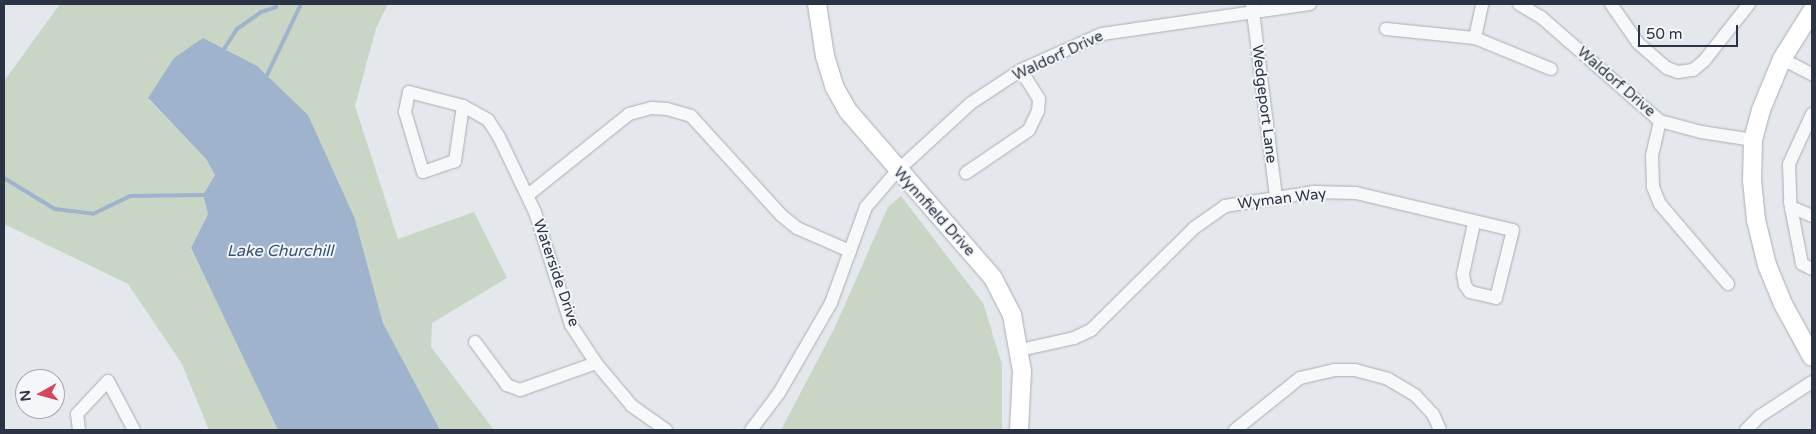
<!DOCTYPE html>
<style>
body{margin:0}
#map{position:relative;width:1816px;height:434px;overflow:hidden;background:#e4e7ec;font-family:"Varela Round",sans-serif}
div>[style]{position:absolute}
.green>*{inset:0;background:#c9d6c5}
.water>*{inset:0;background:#9fb4cc}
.stream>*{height:4px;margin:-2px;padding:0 2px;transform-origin:2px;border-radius:2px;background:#9fb4cc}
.roads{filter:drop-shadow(0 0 1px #a9aeb7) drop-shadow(0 0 1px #a9aeb7)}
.street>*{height:12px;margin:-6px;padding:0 6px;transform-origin:6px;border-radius:6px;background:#f7f8fa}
.secondary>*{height:18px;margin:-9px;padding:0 9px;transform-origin:9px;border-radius:9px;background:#fff}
span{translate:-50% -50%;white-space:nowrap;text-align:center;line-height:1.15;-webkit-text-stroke:4px #f4f6f9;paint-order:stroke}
.street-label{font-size:15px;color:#2b3445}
.water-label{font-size:16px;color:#34527a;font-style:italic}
.frame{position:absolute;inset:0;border:5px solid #2b3445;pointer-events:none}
.north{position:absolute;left:15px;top:369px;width:50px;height:50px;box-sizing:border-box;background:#f4f6f9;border:1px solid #a4a8b1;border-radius:50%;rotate:263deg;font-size:14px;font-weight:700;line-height:20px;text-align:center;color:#2b3445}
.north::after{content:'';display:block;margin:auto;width:18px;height:22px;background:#d1495b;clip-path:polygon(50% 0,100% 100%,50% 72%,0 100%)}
.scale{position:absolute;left:1638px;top:25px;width:100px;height:22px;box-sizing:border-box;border:2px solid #2b3445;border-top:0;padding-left:6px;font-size:15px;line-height:18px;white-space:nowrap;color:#2b3445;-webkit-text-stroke:4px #f4f6f9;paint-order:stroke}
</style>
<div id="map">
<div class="green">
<i style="clip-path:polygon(60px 4px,388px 4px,376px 28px,355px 106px,398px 239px,474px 212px,507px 278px,432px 323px,431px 347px,494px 430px,440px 430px,383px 323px,355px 219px,148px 99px,206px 159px,215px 175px,203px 195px,208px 214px,191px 249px,280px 430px,209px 430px,182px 364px,128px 284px,4px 224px,4px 81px)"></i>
<i style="clip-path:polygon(901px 196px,983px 303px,1002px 364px,1002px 430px,781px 430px,835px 327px,888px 207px)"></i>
</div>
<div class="water">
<i style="clip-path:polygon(203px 38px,257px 66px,308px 115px,355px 219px,383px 323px,440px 430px,278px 430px,191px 248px,208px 214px,203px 195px,215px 175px,206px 159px,148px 98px,174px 58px)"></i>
</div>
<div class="stream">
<i style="left:224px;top:49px;width:24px;rotate:-57deg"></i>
<i style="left:237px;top:29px;width:29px;rotate:-35deg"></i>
<i style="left:261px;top:12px;width:16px;rotate:-18deg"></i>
<i style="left:276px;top:7px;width:3px;rotate:-90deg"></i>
<i style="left:267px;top:75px;width:79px;rotate:-64.4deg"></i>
<i style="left:4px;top:178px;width:60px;rotate:31.3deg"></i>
<i style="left:55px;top:209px;width:38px;rotate:7deg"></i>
<i style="left:93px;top:214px;width:41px;rotate:-25.9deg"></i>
<i style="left:130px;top:196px;width:73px;rotate:-0.8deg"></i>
</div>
<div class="roads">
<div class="street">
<i style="left:1252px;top:4px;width:193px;rotate:82.9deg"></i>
<i style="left:1519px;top:4px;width:26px;rotate:31deg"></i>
<i style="left:1541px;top:17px;width:158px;rotate:41.2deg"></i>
<i style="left:1660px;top:121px;width:42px;rotate:15deg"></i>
<i style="left:1701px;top:132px;width:53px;rotate:8.7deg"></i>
<i style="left:1611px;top:4px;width:47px;rotate:55.3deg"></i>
<i style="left:1638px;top:43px;width:38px;rotate:41deg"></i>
<i style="left:1667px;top:68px;width:12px;rotate:20deg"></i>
<i style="left:1678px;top:72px;width:15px;rotate:-8deg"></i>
<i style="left:1693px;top:70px;width:14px;rotate:-39deg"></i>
<i style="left:1704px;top:61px;width:73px;rotate:-51.7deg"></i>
<i style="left:1386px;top:29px;width:89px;rotate:5.8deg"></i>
<i style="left:1475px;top:38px;width:82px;rotate:22.2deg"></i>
<i style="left:1475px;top:38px;width:35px;rotate:-78deg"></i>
<i style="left:1782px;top:59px;width:34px;rotate:27deg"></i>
<i style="left:463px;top:106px;width:56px;rotate:98.3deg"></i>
<i style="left:455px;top:161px;width:34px;rotate:161deg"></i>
<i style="left:423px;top:172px;width:63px;rotate:-106.7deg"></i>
<i style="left:405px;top:112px;width:20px;rotate:-79deg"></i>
<i style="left:409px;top:92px;width:56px;rotate:14.5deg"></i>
<i style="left:463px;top:106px;width:29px;rotate:29deg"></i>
<i style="left:488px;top:120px;width:20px;rotate:57deg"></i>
<i style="left:499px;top:137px;width:83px;rotate:64.4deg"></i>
<i style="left:535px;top:212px;width:119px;rotate:72.3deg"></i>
<i style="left:571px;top:325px;width:45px;rotate:56.7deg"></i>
<i style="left:596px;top:363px;width:56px;rotate:50.1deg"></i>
<i style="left:632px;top:406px;width:42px;rotate:35.2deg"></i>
<i style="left:1812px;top:114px;width:55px;rotate:114.7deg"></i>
<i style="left:1789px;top:164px;width:38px;rotate:88deg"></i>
<i style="left:1790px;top:202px;width:63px;rotate:79deg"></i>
<i style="left:1802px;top:264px;width:11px;rotate:27deg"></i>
<i style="left:1660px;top:121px;width:36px;rotate:103deg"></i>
<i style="left:1652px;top:156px;width:31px;rotate:88deg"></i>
<i style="left:1653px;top:187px;width:18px;rotate:68deg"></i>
<i style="left:1660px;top:204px;width:105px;rotate:49.6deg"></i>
<i style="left:966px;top:173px;width:76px;rotate:-34.3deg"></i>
<i style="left:1029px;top:130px;width:21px;rotate:-65deg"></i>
<i style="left:1038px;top:111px;width:12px;rotate:-85deg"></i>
<i style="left:1039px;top:99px;width:34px;rotate:-122deg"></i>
<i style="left:528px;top:195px;width:129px;rotate:-38.7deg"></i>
<i style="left:629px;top:114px;width:24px;rotate:-15deg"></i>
<i style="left:652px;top:108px;width:15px;rotate:4deg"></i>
<i style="left:667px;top:109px;width:25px;rotate:16deg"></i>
<i style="left:691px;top:116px;width:134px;rotate:47.7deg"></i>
<i style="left:781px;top:215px;width:21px;rotate:39deg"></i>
<i style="left:797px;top:228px;width:58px;rotate:23.5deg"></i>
<i style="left:1791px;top:207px;width:23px;rotate:23deg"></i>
<i style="left:475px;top:342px;width:54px;rotate:53.3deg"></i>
<i style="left:507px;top:385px;width:14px;rotate:21deg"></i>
<i style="left:520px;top:390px;width:81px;rotate:-19.6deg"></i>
<i style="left:1020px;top:350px;width:55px;rotate:-12.5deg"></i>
<i style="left:1074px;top:338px;width:19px;rotate:-25deg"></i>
<i style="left:1091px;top:330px;width:145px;rotate:-44.7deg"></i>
<i style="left:1194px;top:228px;width:38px;rotate:-35deg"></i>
<i style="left:1225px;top:206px;width:89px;rotate:-9deg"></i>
<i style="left:1313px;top:192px;width:43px;rotate:1.3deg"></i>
<i style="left:1356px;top:193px;width:161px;rotate:13.3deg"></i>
<i style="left:1513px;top:230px;width:70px;rotate:104deg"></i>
<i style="left:1496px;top:298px;width:27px;rotate:-167deg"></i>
<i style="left:1470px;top:292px;width:9px;rotate:-126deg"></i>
<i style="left:1465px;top:285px;width:11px;rotate:-100deg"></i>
<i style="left:1463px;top:274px;width:52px;rotate:-77.8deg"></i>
<i style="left:79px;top:430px;width:16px;rotate:-97deg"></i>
<i style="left:77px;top:414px;width:45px;rotate:-46.8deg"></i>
<i style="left:108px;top:381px;width:55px;rotate:62deg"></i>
<i style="left:751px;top:430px;width:46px;rotate:-52.9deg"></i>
<i style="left:779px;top:393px;width:104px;rotate:-60deg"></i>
<i style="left:831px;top:303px;width:102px;rotate:-70deg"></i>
<i style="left:866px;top:207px;width:48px;rotate:-49.3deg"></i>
<i style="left:897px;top:171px;width:100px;rotate:-42.6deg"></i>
<i style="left:971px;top:103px;width:60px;rotate:-33.4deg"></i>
<i style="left:1021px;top:70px;width:89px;rotate:-24deg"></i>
<i style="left:1102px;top:34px;width:210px;rotate:-8.2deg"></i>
<i style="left:1235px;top:430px;width:83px;rotate:-38.7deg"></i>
<i style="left:1300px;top:378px;width:35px;rotate:-13deg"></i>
<i style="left:1334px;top:370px;width:21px"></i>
<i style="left:1355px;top:370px;width:34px;rotate:15deg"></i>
<i style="left:1388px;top:379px;width:31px;rotate:31deg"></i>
<i style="left:1415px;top:395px;width:26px;rotate:47deg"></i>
<i style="left:1433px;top:414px;width:17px;rotate:66deg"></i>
<i style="left:1746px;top:430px;width:20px;rotate:-45deg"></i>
<i style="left:1760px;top:416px;width:62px;rotate:-33.2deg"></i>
</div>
<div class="secondary">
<i style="left:817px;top:4px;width:53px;rotate:81.3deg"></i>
<i style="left:825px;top:56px;width:31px;rotate:73deg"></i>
<i style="left:834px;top:86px;width:29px;rotate:61deg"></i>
<i style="left:848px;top:111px;width:221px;rotate:49deg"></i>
<i style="left:993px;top:278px;width:42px;rotate:62.8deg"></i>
<i style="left:1012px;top:315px;width:57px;rotate:79.9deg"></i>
<i style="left:1022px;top:371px;width:59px;rotate:92.9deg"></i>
<i style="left:1812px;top:11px;width:57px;rotate:122deg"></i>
<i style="left:1782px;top:59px;width:55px;rotate:112.4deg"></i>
<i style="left:1761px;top:110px;width:31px;rotate:105deg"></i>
<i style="left:1753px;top:140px;width:40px;rotate:91.4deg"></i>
<i style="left:1752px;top:180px;width:40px;rotate:84.3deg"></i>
<i style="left:1756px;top:220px;width:46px;rotate:76.3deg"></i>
<i style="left:1767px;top:265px;width:42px;rotate:67.7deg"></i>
<i style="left:1783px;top:304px;width:60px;rotate:61.3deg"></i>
</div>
</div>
<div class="street-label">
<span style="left:1058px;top:56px;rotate:-25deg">Waldorf Drive</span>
<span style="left:1616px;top:82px;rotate:41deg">Waldorf Drive</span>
<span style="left:1264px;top:104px;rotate:83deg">Wedgeport Lane</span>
<span style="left:1282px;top:199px;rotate:-7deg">Wyman Way</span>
<span style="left:934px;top:212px;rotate:48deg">Wynnfield Drive</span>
<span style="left:556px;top:273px;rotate:71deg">Waterside Drive</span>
</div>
<div class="water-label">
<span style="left:280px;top:251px">Lake Churchill</span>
</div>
<div class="frame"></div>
<div class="north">N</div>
<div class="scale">50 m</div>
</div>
